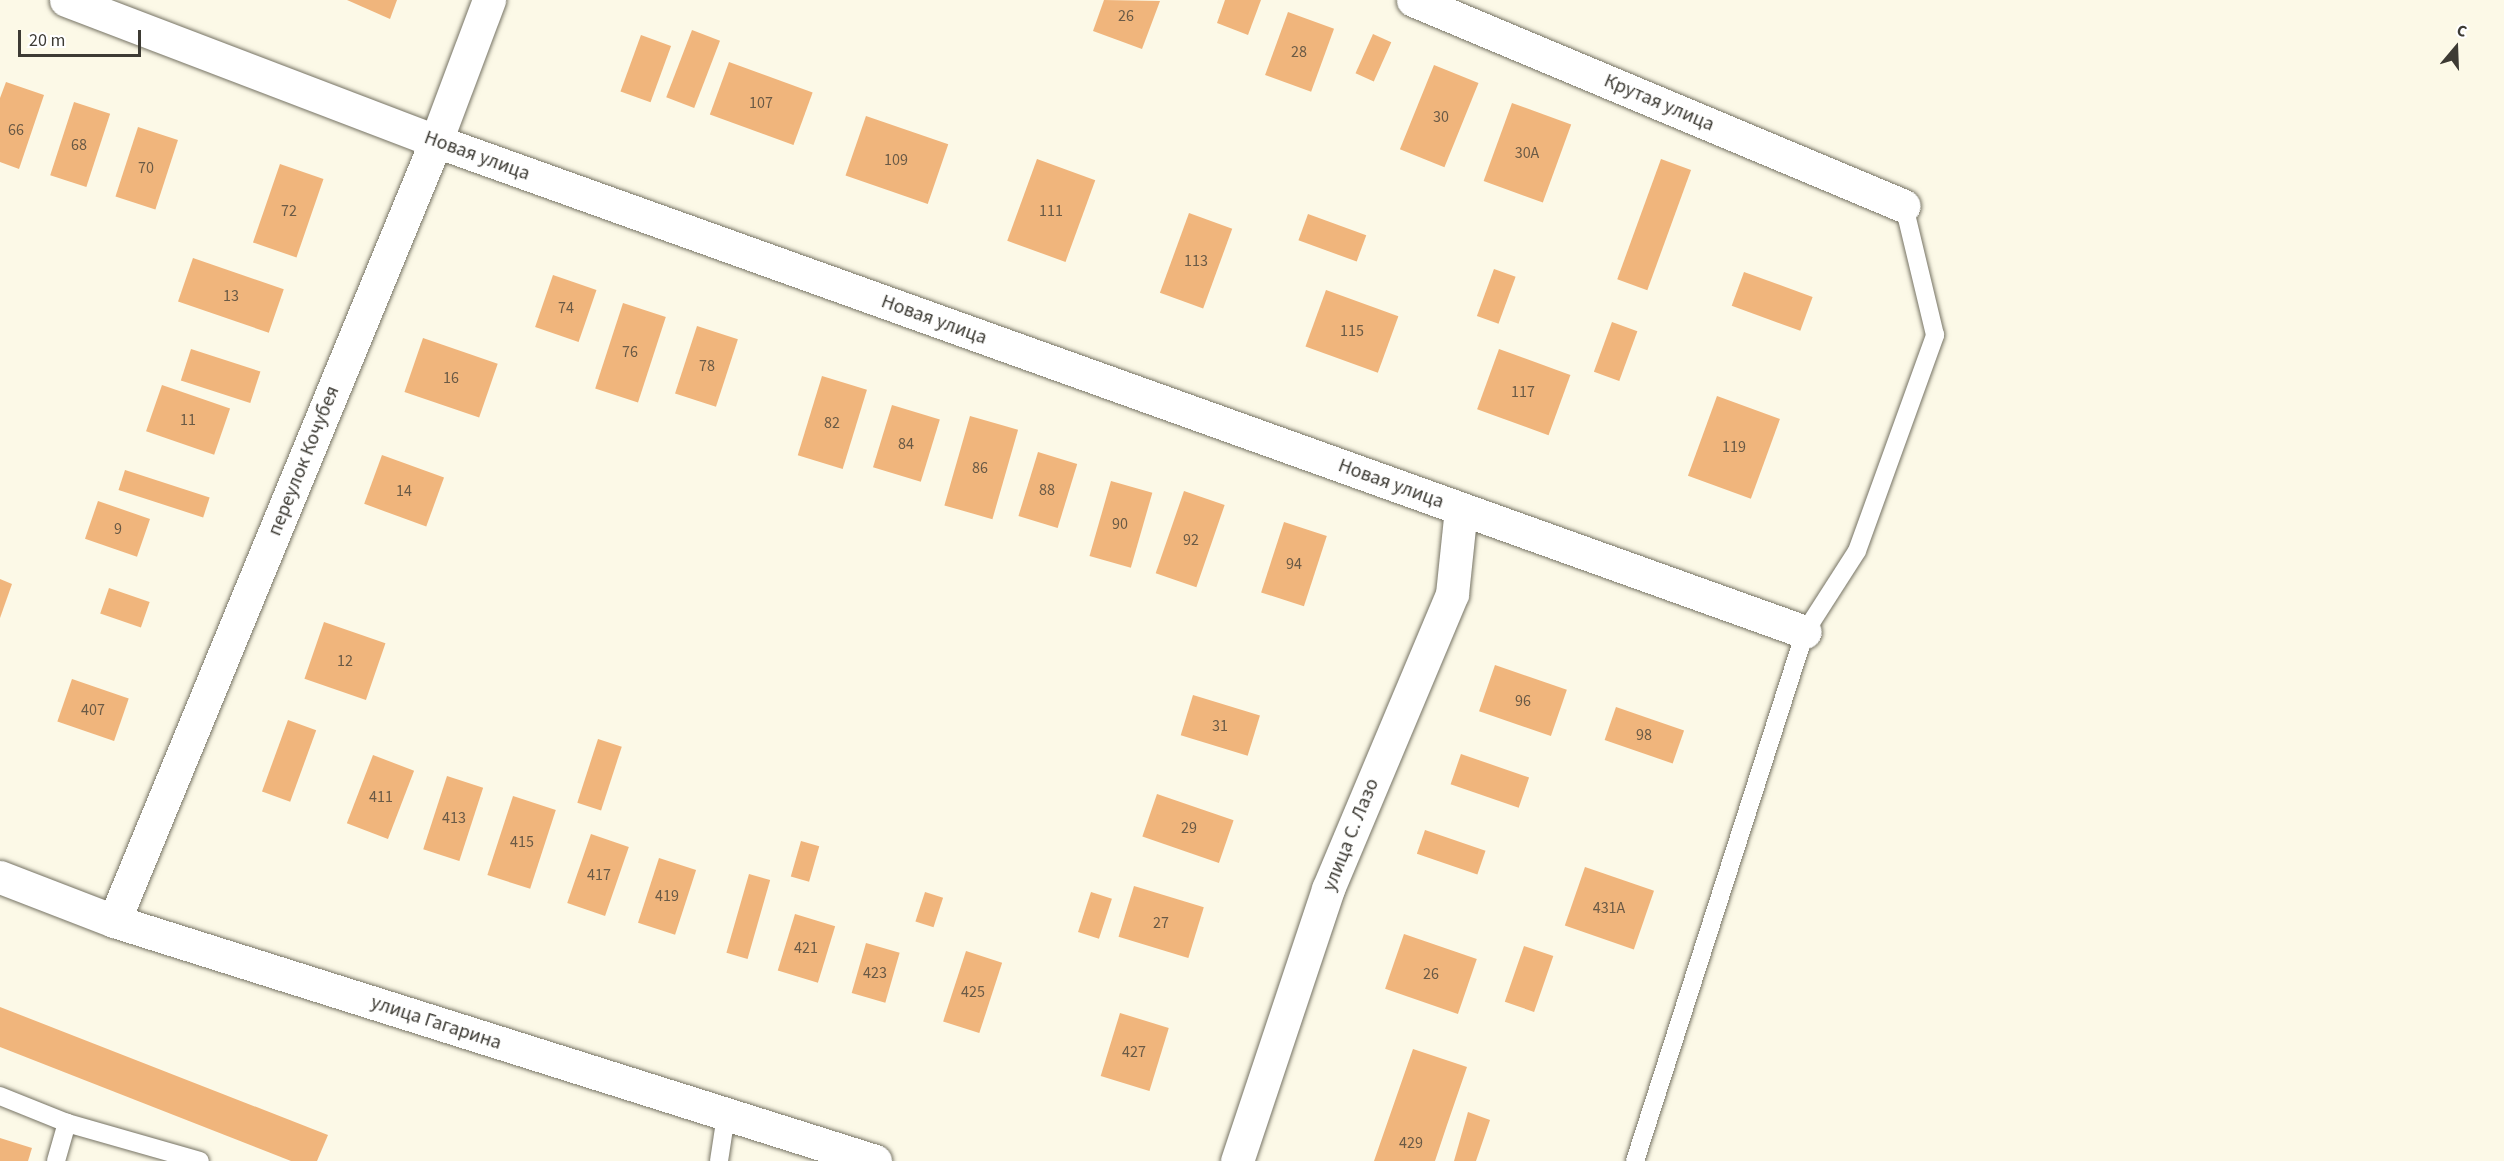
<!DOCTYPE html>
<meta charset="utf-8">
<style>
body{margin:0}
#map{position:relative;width:2504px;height:1161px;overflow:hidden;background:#fcf9e7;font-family:"Source Sans 3",sans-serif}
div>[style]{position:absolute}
.building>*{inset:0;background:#f0b57c;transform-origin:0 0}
.roads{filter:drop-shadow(0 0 2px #767364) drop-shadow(0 0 2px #767364)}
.service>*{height:18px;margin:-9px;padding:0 9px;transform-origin:9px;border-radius:9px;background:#fff}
.minor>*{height:33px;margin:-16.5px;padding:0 16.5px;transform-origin:16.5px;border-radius:16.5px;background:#fff}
span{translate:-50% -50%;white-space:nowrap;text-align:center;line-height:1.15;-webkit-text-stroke:6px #fff;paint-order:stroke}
.number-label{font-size:16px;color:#6a5a46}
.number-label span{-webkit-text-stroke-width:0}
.street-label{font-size:20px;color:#3d3b34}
.north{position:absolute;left:2426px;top:18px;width:60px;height:60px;-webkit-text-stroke:4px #fff;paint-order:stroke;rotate:19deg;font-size:16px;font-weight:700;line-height:24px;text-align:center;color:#3d3b34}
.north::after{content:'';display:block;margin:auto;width:21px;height:27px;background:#3d3b34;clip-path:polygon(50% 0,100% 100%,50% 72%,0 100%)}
.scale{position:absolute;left:18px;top:30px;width:123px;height:27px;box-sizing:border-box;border:3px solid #3d3b34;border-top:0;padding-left:8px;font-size:18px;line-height:21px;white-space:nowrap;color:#3d3b34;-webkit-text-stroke:4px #fff;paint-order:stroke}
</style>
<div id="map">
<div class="building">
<i style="clip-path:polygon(347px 0,397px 0,390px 19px)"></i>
<i style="clip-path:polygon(1104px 0,1160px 1px,1142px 49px,1093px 31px)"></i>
<i style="clip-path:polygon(1225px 0,1261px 0,1248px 35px,1217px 23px)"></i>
<i style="left:1288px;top:12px;width:49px;height:67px;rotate:20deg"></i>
<i style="left:692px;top:30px;width:30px;height:72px;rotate:21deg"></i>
<i style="left:1373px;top:34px;width:20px;height:43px;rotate:24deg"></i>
<i style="left:641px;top:35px;width:32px;height:60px;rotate:20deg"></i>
<i style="left:729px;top:62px;width:89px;height:56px;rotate:20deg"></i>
<i style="left:1434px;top:65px;width:48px;height:91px;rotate:22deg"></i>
<i style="clip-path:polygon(6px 82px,44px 95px,19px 169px,0 162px,0 98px)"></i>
<i style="left:74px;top:102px;width:38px;height:77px;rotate:18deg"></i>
<i style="left:1512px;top:103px;width:63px;height:83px;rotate:20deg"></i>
<i style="left:866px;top:116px;width:87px;height:63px;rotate:19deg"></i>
<i style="left:138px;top:127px;width:42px;height:73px;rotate:18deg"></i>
<i style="left:1037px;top:159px;width:62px;height:87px;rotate:20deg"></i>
<i style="left:1661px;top:159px;width:32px;height:128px;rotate:20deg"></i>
<i style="left:280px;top:164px;width:46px;height:83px;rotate:19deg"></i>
<i style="left:1189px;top:213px;width:46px;height:85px;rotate:20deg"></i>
<i style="left:1308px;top:214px;width:62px;height:28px;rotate:20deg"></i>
<i style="left:193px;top:258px;width:96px;height:46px;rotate:19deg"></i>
<i style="left:1494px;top:269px;width:23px;height:50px;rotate:20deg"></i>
<i style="left:1744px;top:272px;width:73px;height:36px;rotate:20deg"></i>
<i style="left:553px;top:275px;width:46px;height:55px;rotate:19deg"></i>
<i style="left:1326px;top:290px;width:77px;height:60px;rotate:20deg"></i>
<i style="left:623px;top:303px;width:45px;height:90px;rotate:18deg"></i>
<i style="left:1612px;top:322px;width:27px;height:53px;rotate:20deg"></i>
<i style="left:697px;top:326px;width:43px;height:71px;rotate:18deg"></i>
<i style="left:423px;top:338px;width:79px;height:57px;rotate:19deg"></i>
<i style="left:191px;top:349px;width:73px;height:33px;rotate:18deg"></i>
<i style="left:1499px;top:349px;width:76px;height:64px;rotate:20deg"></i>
<i style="left:822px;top:376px;width:47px;height:83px;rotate:17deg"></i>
<i style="left:162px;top:385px;width:72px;height:49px;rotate:19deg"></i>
<i style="left:1717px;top:396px;width:67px;height:85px;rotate:20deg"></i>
<i style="left:892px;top:405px;width:50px;height:65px;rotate:17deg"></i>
<i style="left:970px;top:416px;width:50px;height:93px;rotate:16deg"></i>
<i style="left:1038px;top:452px;width:41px;height:67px;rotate:17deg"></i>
<i style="left:382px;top:455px;width:66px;height:52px;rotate:20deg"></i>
<i style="left:125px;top:470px;width:89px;height:21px;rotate:18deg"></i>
<i style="left:1111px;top:481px;width:43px;height:78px;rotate:16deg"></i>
<i style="left:1184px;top:491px;width:43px;height:87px;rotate:19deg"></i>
<i style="left:98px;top:501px;width:55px;height:40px;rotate:19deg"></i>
<i style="left:1284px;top:522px;width:45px;height:74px;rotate:18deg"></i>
<i style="clip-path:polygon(0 579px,12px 584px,0 618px)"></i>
<i style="left:109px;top:588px;width:43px;height:27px;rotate:19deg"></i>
<i style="left:324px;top:622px;width:65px;height:60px;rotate:19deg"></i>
<i style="left:1495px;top:665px;width:76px;height:49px;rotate:19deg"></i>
<i style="left:72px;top:679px;width:60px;height:45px;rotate:19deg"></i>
<i style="left:1193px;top:695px;width:70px;height:42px;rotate:17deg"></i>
<i style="left:1616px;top:707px;width:72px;height:35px;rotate:19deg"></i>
<i style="left:288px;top:720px;width:30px;height:76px;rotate:20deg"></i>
<i style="left:598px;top:739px;width:25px;height:67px;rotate:18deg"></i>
<i style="left:1461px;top:754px;width:72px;height:32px;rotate:19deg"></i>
<i style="left:373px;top:755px;width:44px;height:73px;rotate:21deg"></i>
<i style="left:447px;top:776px;width:38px;height:77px;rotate:18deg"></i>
<i style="left:1157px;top:794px;width:81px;height:45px;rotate:19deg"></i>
<i style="left:513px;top:796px;width:45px;height:83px;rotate:18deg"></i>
<i style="left:1425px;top:830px;width:64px;height:25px;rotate:19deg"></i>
<i style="left:591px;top:834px;width:40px;height:73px;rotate:19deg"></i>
<i style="left:801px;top:841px;width:19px;height:37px;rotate:16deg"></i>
<i style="left:659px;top:858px;width:39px;height:68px;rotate:18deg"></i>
<i style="left:1585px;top:867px;width:73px;height:62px;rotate:19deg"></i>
<i style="left:749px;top:874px;width:22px;height:82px;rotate:16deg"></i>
<i style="left:1134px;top:886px;width:73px;height:53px;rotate:17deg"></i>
<i style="left:925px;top:892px;width:19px;height:31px;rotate:18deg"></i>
<i style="left:1091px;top:892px;width:22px;height:42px;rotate:18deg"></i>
<i style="left:795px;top:914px;width:42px;height:59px;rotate:17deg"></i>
<i style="left:1404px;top:934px;width:77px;height:58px;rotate:19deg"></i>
<i style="left:866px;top:943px;width:35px;height:52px;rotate:16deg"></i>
<i style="left:1524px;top:946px;width:31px;height:59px;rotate:19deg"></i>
<i style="left:966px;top:951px;width:38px;height:74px;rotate:18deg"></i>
<i style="clip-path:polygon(0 1007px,328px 1135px,317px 1161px,291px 1161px,0 1047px)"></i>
<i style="left:1120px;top:1013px;width:51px;height:66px;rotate:17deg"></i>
<i style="clip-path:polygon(1413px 1049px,1467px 1067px,1447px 1125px,1435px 1161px,1374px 1161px)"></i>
<i style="clip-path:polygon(1468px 1112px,1490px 1120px,1476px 1161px,1454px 1161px)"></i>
<i style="clip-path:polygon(0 1138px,32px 1148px,28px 1161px,0 1161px)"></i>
</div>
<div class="roads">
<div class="service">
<i style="left:0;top:1096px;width:72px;rotate:21.9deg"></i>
<i style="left:67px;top:1123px;width:138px;rotate:15.9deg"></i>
<i style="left:56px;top:1161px;width:40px;rotate:-74deg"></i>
<i style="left:719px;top:1161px;width:47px;rotate:-81.3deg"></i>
<i style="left:1635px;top:1161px;width:556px;rotate:-72.18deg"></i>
<i style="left:1805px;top:632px;width:96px;rotate:-57.3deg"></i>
<i style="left:1857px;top:551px;width:230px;rotate:-70.1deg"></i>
<i style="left:1935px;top:335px;width:133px;rotate:-103.5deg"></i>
</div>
<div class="minor">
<i style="left:66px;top:0;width:396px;rotate:20.9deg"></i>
<i style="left:436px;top:141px;width:1454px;rotate:19.73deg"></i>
<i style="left:1413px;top:0;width:532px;rotate:22.76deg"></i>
<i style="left:0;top:877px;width:122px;rotate:21.1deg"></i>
<i style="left:114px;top:921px;width:798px;rotate:17.5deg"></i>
<i style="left:114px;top:921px;width:844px;rotate:-67.57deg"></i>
<i style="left:436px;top:141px;width:151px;rotate:-69.4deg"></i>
<i style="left:1237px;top:1161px;width:287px;rotate:-71.5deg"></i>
<i style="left:1328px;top:889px;width:320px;rotate:-67.2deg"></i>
<i style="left:1452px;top:594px;width:85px;rotate:-84deg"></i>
</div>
</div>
<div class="number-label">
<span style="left:1126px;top:16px">26</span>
<span style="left:1299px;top:52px">28</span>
<span style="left:761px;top:103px">107</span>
<span style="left:1441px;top:117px">30</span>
<span style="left:16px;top:130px">66</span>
<span style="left:79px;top:145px">68</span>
<span style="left:1527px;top:153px">30А</span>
<span style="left:896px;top:160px">109</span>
<span style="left:146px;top:168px">70</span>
<span style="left:289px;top:211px">72</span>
<span style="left:1051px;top:211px">111</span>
<span style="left:1196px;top:261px">113</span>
<span style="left:231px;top:296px">13</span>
<span style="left:566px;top:308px">74</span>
<span style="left:1352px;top:331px">115</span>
<span style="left:630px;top:352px">76</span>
<span style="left:707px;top:366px">78</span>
<span style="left:451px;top:378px">16</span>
<span style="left:1523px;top:392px">117</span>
<span style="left:188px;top:420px">11</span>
<span style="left:832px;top:423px">82</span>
<span style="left:906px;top:444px">84</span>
<span style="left:1734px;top:447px">119</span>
<span style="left:980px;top:468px">86</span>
<span style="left:1047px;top:490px">88</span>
<span style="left:404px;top:491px">14</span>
<span style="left:1120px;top:524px">90</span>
<span style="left:118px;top:529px">9</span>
<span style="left:1191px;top:540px">92</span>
<span style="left:1294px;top:564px">94</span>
<span style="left:345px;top:661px">12</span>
<span style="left:1523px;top:701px">96</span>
<span style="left:93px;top:710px">407</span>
<span style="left:1220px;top:726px">31</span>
<span style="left:1644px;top:735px">98</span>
<span style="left:381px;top:797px">411</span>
<span style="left:454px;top:818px">413</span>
<span style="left:1189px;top:828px">29</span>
<span style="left:522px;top:842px">415</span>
<span style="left:599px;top:875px">417</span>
<span style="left:667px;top:896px">419</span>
<span style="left:1609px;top:908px">431А</span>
<span style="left:1161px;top:923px">27</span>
<span style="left:806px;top:948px">421</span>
<span style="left:875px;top:973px">423</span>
<span style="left:1431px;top:974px">26</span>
<span style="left:973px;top:992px">425</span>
<span style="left:1134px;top:1052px">427</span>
<span style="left:1411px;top:1143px">429</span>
</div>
<div class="street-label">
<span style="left:1659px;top:103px;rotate:23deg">Крутая улица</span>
<span style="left:477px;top:156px;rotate:20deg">Новая улица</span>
<span style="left:934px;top:320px;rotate:20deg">Новая улица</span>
<span style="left:304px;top:461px;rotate:-68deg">переулок Кочубея</span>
<span style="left:1391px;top:484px;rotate:20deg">Новая улица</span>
<span style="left:1351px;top:835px;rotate:-68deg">улица С. Лазо</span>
<span style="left:436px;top:1023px;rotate:18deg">улица Гагарина</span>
</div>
<div class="north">С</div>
<div class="scale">20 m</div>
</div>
